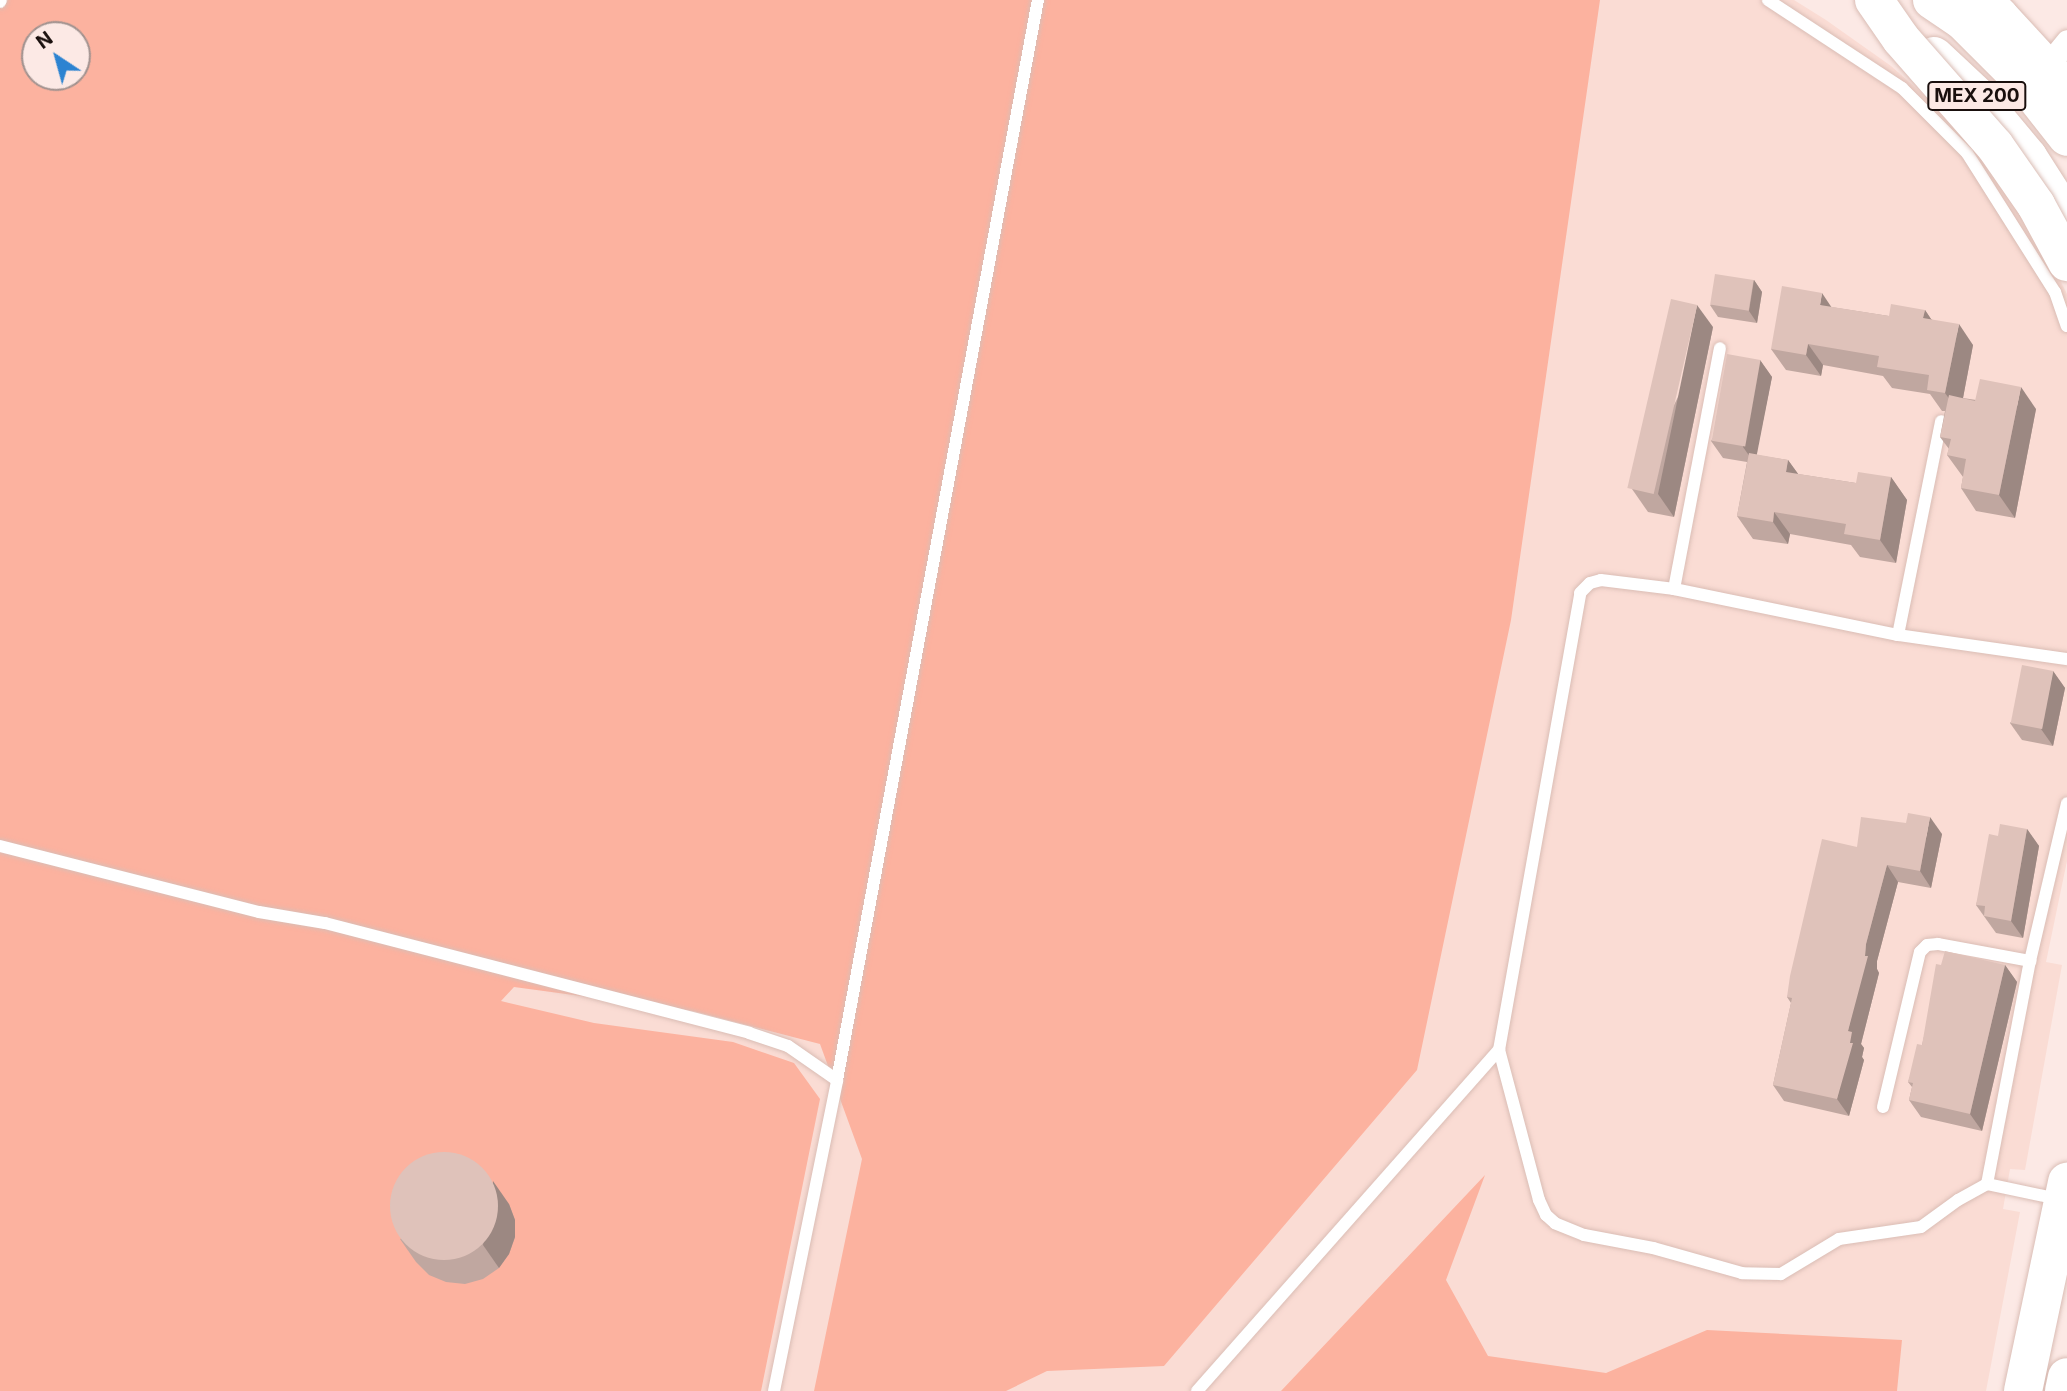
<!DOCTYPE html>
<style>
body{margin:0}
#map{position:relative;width:2067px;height:1391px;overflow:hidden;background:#fce9e5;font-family:Inter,sans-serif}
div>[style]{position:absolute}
.built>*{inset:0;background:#fadcd4}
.green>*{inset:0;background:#fcb29f}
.roads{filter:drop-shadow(0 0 2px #dabdb5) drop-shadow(0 0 2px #dabdb5)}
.service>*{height:12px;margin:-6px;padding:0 6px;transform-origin:6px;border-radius:6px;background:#fff}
.minor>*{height:23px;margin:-11.5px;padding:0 11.5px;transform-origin:11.5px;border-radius:11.5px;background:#fff}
.trunk>*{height:38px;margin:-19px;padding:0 19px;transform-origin:19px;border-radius:19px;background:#fff}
.motorway>*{height:38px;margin:-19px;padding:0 19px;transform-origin:19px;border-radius:19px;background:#fff}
.bridges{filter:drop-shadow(0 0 2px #dabdb5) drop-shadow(0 0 2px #dabdb5)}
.motorway-bridge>*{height:38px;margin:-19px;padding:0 19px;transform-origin:19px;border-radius:19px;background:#fff}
.wall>*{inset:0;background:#c0a7a0}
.shaded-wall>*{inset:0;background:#9c8882}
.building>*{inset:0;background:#dfc2ba;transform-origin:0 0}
.round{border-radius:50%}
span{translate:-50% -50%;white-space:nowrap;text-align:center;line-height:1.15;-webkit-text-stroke:7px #fce9e5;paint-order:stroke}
.shield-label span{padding:2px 5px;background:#fce9e5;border:2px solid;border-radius:5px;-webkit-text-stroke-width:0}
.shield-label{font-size:19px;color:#190f0d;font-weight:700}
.north{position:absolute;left:21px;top:21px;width:70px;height:70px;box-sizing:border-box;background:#fce9e5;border:2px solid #a1928f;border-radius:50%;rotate:324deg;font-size:19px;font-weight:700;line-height:28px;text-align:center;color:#190f0d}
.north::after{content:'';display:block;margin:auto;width:24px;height:32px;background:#2c83d1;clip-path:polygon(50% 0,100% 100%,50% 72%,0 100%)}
</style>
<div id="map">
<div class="built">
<i style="clip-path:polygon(evenodd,0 0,1794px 0,1826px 20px,1891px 66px,1950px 118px,2031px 223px,2067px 294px,2067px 861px,2046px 962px,2062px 965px,2025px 1170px,2010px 1169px,2003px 1209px,2020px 1212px,1986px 1391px,0 1391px,0 0,35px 35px,77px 35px,77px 77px,35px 77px,35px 35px)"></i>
</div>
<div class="green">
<i style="clip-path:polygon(evenodd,0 0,1600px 0,1511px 620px,1417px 1070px,1164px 1366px,1047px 1371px,1006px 1391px,814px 1391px,862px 1159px,820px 1044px,693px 1011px,514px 987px,501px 1001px,594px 1023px,733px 1042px,794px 1063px,820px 1099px,761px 1391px,0 1391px,0 0,35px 35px,77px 35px,77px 77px,35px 77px,35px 35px)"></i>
<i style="clip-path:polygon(1485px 1175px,1446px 1280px,1488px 1356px,1606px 1373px,1707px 1330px,1902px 1340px,1897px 1391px,1281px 1391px)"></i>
</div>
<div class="roads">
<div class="service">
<i style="left:1768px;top:0;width:160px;rotate:33.3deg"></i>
<i style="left:1902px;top:88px;width:92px;rotate:45deg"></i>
<i style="left:1967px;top:153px;width:165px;rotate:57.7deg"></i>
<i style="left:2055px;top:292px;width:36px;rotate:71deg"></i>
<i style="left:0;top:2px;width:2px;rotate:-63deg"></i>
<i style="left:1674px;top:589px;width:245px;rotate:-79.2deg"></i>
<i style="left:1898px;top:635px;width:218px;rotate:-78.6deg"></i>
<i style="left:0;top:846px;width:267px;rotate:14.3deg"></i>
<i style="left:259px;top:912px;width:67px;rotate:9.5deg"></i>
<i style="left:325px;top:923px;width:438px;rotate:14.5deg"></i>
<i style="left:749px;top:1033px;width:41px;rotate:18.4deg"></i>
<i style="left:788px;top:1046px;width:60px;rotate:34.8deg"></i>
<i style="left:1883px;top:1107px;width:159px;rotate:-76.6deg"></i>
<i style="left:1920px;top:952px;width:10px;rotate:-45deg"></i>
<i style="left:1927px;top:945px;width:11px;rotate:-5deg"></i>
<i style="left:1938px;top:944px;width:94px;rotate:10.5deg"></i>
<i style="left:1987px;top:1184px;width:33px;rotate:151deg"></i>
<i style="left:1958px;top:1200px;width:46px;rotate:143.9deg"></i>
<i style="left:1921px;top:1227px;width:83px;rotate:171.7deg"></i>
<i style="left:1839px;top:1239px;width:68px;rotate:148.9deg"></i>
<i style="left:1781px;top:1274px;width:39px;rotate:-179deg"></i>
<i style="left:1742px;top:1273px;width:92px;rotate:-164.3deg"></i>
<i style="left:1653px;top:1248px;width:70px;rotate:-169.3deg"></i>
<i style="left:1584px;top:1235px;width:31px;rotate:-158deg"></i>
<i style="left:1555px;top:1223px;width:12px;rotate:-138deg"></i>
<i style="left:1546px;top:1215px;width:17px;rotate:-115deg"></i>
<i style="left:1539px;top:1200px;width:155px;rotate:-104.9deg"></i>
<i style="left:1499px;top:1050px;width:464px;rotate:-79.9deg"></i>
<i style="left:1580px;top:593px;width:14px;rotate:-45deg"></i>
<i style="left:1590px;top:583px;width:11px;rotate:-15deg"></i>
<i style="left:1601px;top:580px;width:74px;rotate:7deg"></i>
<i style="left:1674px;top:589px;width:229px;rotate:11.6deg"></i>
<i style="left:1898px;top:635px;width:171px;rotate:8.1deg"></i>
<i style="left:2058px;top:1199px;width:73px;rotate:-168.1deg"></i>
<i style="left:1987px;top:1184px;width:227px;rotate:-79.1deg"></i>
<i style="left:2030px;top:961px;width:162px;rotate:-76.8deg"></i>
<i style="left:774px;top:1391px;width:317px;rotate:-78.5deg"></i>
<i style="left:837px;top:1080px;width:1099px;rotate:-79.46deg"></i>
<i style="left:1197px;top:1391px;width:456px;rotate:-48.5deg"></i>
</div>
<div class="minor">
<i style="left:2047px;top:66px;width:32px;rotate:-51deg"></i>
</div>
<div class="trunk">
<i style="left:1932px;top:0;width:37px;rotate:34deg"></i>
<i style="left:1963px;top:21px;width:85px;rotate:45deg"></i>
<i style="left:2023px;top:81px;width:71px;rotate:51.8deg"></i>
<i style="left:1979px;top:0;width:26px;rotate:39deg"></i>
<i style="left:1999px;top:16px;width:100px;rotate:47.4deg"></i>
<i style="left:1934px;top:56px;width:60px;rotate:43deg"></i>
<i style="left:1978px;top:97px;width:78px;rotate:50.2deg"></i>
<i style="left:2028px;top:157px;width:72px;rotate:57.4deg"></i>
<i style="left:2023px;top:1391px;width:214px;rotate:-78.1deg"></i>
<i style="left:2064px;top:1391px;width:14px;rotate:-78deg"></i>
</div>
<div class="motorway">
<i style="left:1984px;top:0;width:22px;rotate:47deg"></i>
</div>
</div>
<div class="bridges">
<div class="motorway-bridge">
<i style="left:1874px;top:0;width:47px;rotate:55.3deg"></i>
<i style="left:1901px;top:39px;width:142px;rotate:48.7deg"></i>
<i style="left:1995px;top:146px;width:72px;rotate:55.2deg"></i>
<i style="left:2036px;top:205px;width:65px;rotate:61.5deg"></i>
</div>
</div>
<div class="wall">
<i style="clip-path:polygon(1754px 280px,1762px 292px,1757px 323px,1718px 317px,1710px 305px)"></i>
<i style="clip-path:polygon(1831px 307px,1889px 316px,1925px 310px,1931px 319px,1973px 345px,1963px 398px,2036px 409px,2015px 518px,1976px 511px,1961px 488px,1963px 477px,1947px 455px,1949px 449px,1940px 437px,1945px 411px,1942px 411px,1930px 394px,1892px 388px,1883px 376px,1823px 365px,1821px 376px,1786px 370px,1771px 349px)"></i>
<i style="clip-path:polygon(1713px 327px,1674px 517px,1648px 512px,1632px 489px)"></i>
<i style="clip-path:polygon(1760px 360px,1772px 377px,1756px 455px,1788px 460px,1798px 474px,1856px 483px,1891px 477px,1907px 500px,1896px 563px,1860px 557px,1851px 545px,1790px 534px,1788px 544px,1753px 539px,1737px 516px,1747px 462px,1723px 458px,1711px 441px)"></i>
<i style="clip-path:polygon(2053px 671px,2065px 688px,2053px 746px,2022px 740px,2010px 723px)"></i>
<i style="clip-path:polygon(2027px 829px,2039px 846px,2023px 938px,1996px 933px,1976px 905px,1998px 836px)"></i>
<i style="clip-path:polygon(1942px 834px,1931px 888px,1898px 882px,1877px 961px,1877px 969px,1879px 973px,1861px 1044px,1864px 1048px,1862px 1057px,1864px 1060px,1849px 1116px,1784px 1101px,1773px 1085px,1791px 1003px,1787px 997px,1857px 847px)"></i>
<i style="clip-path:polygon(1941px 965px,2005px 965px,2017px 982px,1982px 1131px,1921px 1117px,1909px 1100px,1912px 1087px,1908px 1082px,1922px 1045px)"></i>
<i style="clip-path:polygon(509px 1204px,515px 1220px,515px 1237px,509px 1254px,499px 1268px,483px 1279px,465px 1284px,446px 1282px,429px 1275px,416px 1262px,400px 1239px)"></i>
</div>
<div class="shaded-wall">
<i style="clip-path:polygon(1754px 280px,1762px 292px,1757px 323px,1749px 311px)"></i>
<i style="clip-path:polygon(1822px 293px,1836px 314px,1820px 305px)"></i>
<i style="clip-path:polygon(1697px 305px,1713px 327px,1674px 517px,1658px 494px)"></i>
<i style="clip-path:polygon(1925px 310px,1939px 331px,1923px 318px)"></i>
<i style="clip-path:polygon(1959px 324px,1973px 345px,1960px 414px,1945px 393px)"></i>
<i style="clip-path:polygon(1808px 344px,1823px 365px,1821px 376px,1806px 355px)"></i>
<i style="clip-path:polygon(1760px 360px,1772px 377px,1755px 464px,1743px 447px)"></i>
<i style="clip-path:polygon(2021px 387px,2036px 409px,2015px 518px,1999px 495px)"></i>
<i style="clip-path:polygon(1788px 460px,1804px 482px,1786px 472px)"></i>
<i style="clip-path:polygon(1891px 477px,1907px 500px,1896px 563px,1880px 540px)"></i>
<i style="clip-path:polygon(1774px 512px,1790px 534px,1788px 544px,1773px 522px)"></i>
<i style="clip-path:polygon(2053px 671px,2065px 688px,2053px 746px,2041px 729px)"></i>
<i style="clip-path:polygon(1930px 817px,1942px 834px,1931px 888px,1920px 871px)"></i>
<i style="clip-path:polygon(2027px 829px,2039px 846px,2023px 938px,2011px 921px)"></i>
<i style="clip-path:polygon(1887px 865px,1898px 882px,1877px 961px,1877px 969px,1879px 973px,1861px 1044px,1864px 1048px,1862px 1057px,1864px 1060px,1849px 1116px,1837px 1099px,1850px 1043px,1848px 1031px,1865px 956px,1866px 944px)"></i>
<i style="clip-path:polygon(2005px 965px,2017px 982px,1982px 1131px,1970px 1114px)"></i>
<i style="clip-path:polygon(493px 1181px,509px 1204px,515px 1220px,515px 1237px,509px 1254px,499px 1268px,483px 1245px)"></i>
</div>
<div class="building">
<i style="left:1715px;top:274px;width:39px;height:31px;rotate:9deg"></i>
<i style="clip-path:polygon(1782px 286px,1822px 293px,1820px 305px,1889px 316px,1891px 304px,1925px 310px,1923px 318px,1959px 324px,1945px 393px,1927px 390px,1929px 375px,1877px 367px,1879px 356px,1808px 344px,1806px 355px,1771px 349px)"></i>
<i style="left:1671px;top:299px;width:27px;height:194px;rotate:13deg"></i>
<i style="left:1727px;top:354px;width:34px;height:88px;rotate:10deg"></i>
<i style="clip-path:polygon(1980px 379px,2021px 387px,1999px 495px,1961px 488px,1966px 459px,1947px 455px,1951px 439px,1940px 437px,1949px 395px,1975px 401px)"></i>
<i style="clip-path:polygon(1749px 453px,1788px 460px,1786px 472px,1856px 483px,1858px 472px,1891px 477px,1880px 540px,1844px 534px,1846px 524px,1774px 512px,1773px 522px,1737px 516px)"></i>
<i style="left:2022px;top:665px;width:32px;height:59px;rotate:11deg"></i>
<i style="clip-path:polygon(1908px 813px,1930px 817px,1920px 871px,1887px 865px,1866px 944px,1865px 956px,1868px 956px,1848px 1031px,1852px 1032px,1850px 1043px,1853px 1043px,1837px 1099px,1773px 1085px,1792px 998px,1787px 997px,1790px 976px,1822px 839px,1857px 847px,1861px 817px,1906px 823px)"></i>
<i style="clip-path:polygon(2000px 824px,2027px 829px,2011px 921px,1984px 916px,1985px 906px,1976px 905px,1989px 834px,1998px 836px)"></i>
<i style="clip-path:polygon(1945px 951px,2005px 965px,1970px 1114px,1909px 1100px,1913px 1083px,1908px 1082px,1917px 1044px,1922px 1045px,1936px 964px,1941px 965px)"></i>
<i class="round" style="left:390px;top:1152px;width:108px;height:108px"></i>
</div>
<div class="shield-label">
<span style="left:1977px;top:96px">MEX 200</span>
</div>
<div class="north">N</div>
</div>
